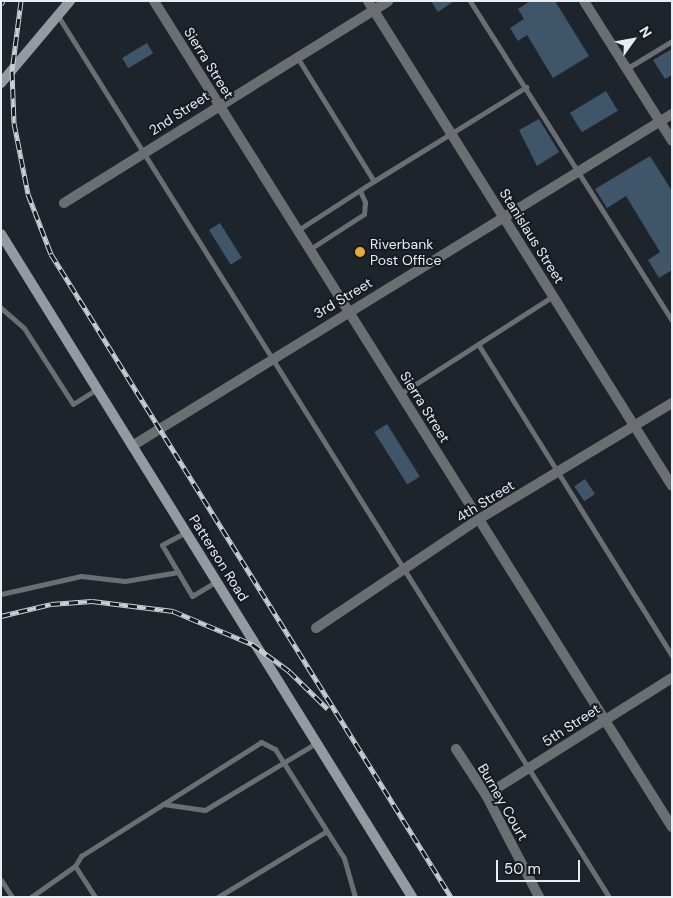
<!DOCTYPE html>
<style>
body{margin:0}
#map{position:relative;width:673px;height:898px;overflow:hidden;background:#1d242b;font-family:"DM Sans",sans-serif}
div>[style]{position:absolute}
.building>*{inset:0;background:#3f5569;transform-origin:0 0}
.lane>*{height:5px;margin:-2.5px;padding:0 2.5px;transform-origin:2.5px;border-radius:2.5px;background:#6b6f72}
.street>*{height:10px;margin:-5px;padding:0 5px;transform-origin:5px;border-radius:5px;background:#6b6f72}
.secondary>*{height:10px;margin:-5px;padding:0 5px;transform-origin:5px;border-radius:5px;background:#949aa0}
.rail>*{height:5px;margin-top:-2.5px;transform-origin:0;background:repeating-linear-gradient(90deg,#141b21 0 9px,#cbd0d5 0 18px);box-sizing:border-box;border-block:1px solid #cbd0d5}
.dots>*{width:14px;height:14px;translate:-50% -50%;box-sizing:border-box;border:2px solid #141b21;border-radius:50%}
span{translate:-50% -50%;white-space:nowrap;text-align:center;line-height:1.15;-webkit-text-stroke:4px #141b21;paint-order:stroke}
.street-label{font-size:14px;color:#e8edf2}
.poi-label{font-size:14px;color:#e8edf2}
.left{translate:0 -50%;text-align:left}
.frame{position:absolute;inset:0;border:2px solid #e8edf2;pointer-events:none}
.north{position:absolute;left:608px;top:15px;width:50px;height:50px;-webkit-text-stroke:4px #141b21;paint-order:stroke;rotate:58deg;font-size:14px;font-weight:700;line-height:20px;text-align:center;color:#e8edf2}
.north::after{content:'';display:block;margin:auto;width:18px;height:22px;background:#e8edf2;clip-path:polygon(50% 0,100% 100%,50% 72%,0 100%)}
.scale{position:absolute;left:496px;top:860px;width:84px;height:22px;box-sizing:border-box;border:2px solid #e8edf2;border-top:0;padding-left:6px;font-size:15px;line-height:18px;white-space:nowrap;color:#e8edf2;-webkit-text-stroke:4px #141b21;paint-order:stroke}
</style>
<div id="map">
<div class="building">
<i style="clip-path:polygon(431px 1px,454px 1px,438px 12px)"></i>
<i style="clip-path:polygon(530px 1px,555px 1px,589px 56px,553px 78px,527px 35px,518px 41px,510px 28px,524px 19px,518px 9px)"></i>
<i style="left:147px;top:43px;width:12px;height:29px;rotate:59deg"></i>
<i style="clip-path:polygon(672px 49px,672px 75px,665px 79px,653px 60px)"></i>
<i style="left:606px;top:91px;width:23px;height:42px;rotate:59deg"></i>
<i style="clip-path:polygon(539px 119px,559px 152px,537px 166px,519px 130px)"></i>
<i style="clip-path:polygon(650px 156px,672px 191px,672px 270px,659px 278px,648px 260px,660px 252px,626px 196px,607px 208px,595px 189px)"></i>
<i style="left:220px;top:223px;width:41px;height:13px;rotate:58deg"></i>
<i style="left:387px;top:424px;width:62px;height:15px;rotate:58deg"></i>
<i style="left:585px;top:479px;width:18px;height:13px;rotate:56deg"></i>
</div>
<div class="lane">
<i style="left:470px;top:1px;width:378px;rotate:57.7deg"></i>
<i style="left:58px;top:16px;width:1039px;rotate:57.98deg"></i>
<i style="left:297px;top:57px;width:146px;rotate:58.2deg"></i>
<i style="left:374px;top:181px;width:179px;rotate:-31.7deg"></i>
<i style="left:626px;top:69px;width:54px;rotate:-31.3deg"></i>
<i style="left:298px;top:230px;width:90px;rotate:-32.8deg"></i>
<i style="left:310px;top:249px;width:64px;rotate:-32.9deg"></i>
<i style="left:364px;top:214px;width:12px;rotate:-85deg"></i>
<i style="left:365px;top:202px;width:12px;rotate:-114deg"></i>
<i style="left:1px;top:308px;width:30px;rotate:41deg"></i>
<i style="left:24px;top:328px;width:90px;rotate:57.2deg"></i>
<i style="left:73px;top:404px;width:28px;rotate:-32deg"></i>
<i style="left:478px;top:344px;width:367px;rotate:58.1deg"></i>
<i style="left:400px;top:394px;width:182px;rotate:-32.6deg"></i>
<i style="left:186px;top:532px;width:27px;rotate:152deg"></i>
<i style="left:162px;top:545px;width:59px;rotate:59.5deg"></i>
<i style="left:192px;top:596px;width:29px;rotate:-31deg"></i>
<i style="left:1px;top:594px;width:82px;rotate:-12.7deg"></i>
<i style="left:81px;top:576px;width:44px;rotate:6.5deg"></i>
<i style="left:125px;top:581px;width:54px;rotate:-9.6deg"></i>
<i style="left:163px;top:804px;width:42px;rotate:8.1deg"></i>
<i style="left:205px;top:810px;width:130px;rotate:-31.1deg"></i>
<i style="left:75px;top:866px;width:12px;rotate:-59deg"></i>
<i style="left:81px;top:856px;width:213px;rotate:-32.3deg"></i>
<i style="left:261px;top:742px;width:16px;rotate:27deg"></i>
<i style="left:275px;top:749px;width:129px;rotate:57.7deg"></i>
<i style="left:344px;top:858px;width:41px;rotate:74.2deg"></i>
<i style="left:1px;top:880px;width:20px;rotate:57deg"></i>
<i style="left:31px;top:897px;width:54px;rotate:-35.2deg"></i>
<i style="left:75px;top:866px;width:37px;rotate:57deg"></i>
<i style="left:218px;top:897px;width:127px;rotate:-31.2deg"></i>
</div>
<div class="street">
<i style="left:154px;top:1px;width:975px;rotate:57.91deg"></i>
<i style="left:368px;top:1px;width:572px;rotate:57.92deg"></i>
<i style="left:584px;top:1px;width:165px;rotate:57.8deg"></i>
<i style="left:64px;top:203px;width:382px;rotate:-31.9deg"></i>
<i style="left:132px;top:446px;width:634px;rotate:-31.58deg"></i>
<i style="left:316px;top:628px;width:196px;rotate:-33.8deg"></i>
<i style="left:479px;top:519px;width:225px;rotate:-31deg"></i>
<i style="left:456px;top:749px;width:55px;rotate:56.9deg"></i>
<i style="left:486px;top:795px;width:115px;rotate:62.5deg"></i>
<i style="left:486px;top:795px;width:220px;rotate:-32.2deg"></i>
</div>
<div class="secondary">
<i style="left:1px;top:83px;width:107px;rotate:-49.9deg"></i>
<i style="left:1px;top:234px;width:780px;rotate:58.2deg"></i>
</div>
<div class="rail">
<i style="left:21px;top:1px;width:71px;rotate:97.3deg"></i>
<i style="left:12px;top:71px;width:52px;rotate:87.8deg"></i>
<i style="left:14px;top:123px;width:72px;rotate:78.8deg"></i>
<i style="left:28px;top:194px;width:64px;rotate:69deg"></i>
<i style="left:51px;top:254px;width:757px;rotate:58.11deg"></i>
<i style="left:1px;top:4px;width:4px;rotate:-56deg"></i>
<i style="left:1px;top:616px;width:51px;rotate:-13.5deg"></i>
<i style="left:51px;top:604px;width:41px;rotate:-4.2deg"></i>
<i style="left:92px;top:601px;width:82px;rotate:7deg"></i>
<i style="left:173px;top:611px;width:86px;rotate:22.7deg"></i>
<i style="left:252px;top:644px;width:46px;rotate:36.1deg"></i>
<i style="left:289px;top:671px;width:54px;rotate:44.3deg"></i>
</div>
<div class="dots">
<i style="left:360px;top:252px;background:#e8ab37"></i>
</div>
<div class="street-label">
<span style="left:209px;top:63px;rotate:58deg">Sierra Street</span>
<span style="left:179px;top:113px;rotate:-33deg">2nd Street</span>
<span style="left:532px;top:236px;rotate:58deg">Stanislaus Street</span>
<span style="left:343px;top:298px;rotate:-31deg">3rd Street</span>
<span style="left:425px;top:407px;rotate:58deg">Sierra Street</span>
<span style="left:485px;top:501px;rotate:-32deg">4th Street</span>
<span style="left:219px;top:558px;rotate:58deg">Patterson Road</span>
<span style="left:571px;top:725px;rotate:-33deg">5th Street</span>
<span style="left:503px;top:802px;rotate:60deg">Burney Court</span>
</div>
<div class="poi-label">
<span class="left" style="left:370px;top:252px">Riverbank<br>Post Office</span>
</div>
<div class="frame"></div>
<div class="north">N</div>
<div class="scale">50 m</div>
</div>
